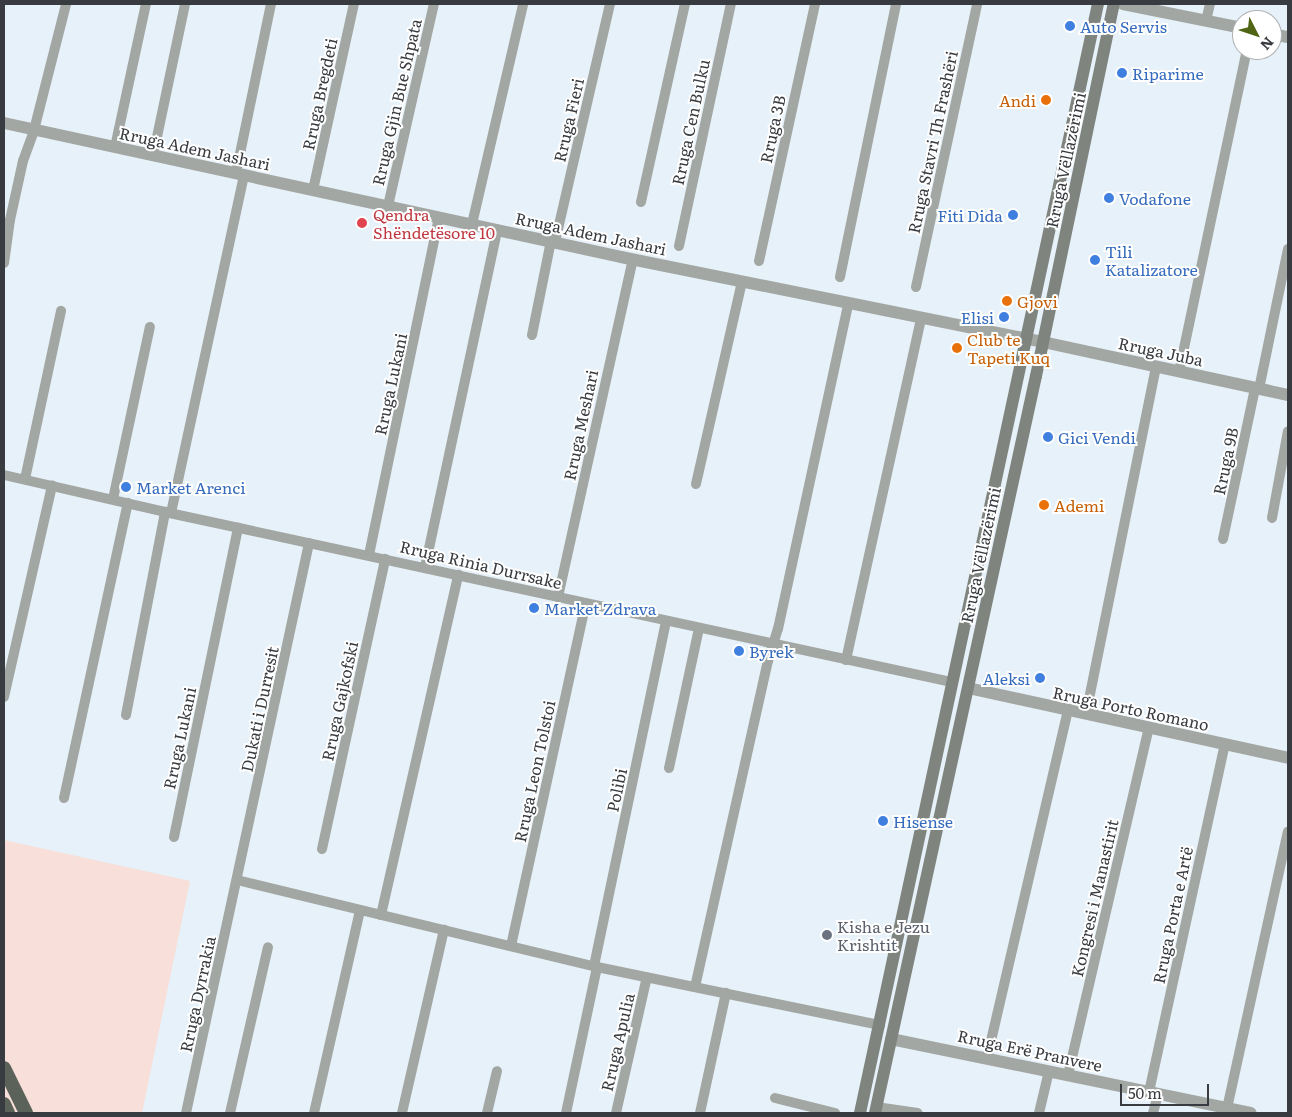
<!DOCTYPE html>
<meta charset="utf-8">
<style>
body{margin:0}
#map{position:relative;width:1292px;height:1117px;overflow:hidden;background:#e6f1f9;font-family:Literata,serif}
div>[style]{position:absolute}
.commercial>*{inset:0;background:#f9dfd9}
.minor>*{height:10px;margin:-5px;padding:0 5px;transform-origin:5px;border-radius:5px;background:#a3a7a3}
.tertiary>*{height:12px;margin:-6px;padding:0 6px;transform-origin:6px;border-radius:6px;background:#a3a7a3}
.secondary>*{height:12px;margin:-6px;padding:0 6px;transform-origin:6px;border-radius:6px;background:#7f847e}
.trunk>*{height:14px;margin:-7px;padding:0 7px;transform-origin:7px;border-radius:7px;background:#5a6259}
.dots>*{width:14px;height:14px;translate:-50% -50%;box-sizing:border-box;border:2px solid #fff;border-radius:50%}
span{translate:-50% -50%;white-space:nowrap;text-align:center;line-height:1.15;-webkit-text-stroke:4px #fff;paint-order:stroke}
.shop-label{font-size:16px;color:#366cbe}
.left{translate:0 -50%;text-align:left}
.right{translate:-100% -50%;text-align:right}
.street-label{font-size:16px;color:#383c40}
.food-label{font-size:16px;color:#c56008}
.health-label{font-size:16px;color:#be3a42}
.worship-label{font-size:16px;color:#5b616d}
.frame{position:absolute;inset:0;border:5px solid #383c40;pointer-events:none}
.north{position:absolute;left:1232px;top:10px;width:50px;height:50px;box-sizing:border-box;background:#fff;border:1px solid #afb1b3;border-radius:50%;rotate:131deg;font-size:14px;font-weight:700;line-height:20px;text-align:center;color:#383c40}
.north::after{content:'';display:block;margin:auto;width:18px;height:22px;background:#4f6514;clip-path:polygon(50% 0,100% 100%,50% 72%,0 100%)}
.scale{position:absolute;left:1120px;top:1084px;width:89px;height:22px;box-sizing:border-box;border:2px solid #383c40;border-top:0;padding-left:6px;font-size:15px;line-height:18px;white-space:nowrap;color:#383c40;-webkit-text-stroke:4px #fff;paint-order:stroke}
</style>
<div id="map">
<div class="commercial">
<i style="clip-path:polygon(4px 840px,190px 881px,142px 1113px,4px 1113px)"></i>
</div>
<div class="minor">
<i style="left:1206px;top:21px;width:17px;rotate:-77deg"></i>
<i style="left:115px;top:147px;width:146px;rotate:-77.8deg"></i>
<i style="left:153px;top:156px;width:155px;rotate:-78.1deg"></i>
<i style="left:236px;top:173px;width:173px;rotate:-78.3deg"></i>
<i style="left:313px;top:190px;width:190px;rotate:-77.6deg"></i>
<i style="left:641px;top:202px;width:203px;rotate:-77.5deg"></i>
<i style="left:388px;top:206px;width:207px;rotate:-77.2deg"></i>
<i style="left:472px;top:224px;width:226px;rotate:-76.9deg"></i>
<i style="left:555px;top:242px;width:244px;rotate:-77deg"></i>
<i style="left:679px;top:246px;width:248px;rotate:-77.9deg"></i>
<i style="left:759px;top:261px;width:263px;rotate:-77.7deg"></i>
<i style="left:4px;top:263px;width:43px;rotate:-82.1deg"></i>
<i style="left:10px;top:220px;width:60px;rotate:-77.6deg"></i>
<i style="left:23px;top:161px;width:33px;rotate:-70deg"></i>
<i style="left:34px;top:130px;width:130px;rotate:-75.7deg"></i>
<i style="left:840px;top:277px;width:279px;rotate:-78.4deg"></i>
<i style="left:916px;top:287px;width:289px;rotate:-77.8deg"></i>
<i style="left:532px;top:335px;width:96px;rotate:-78.6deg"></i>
<i style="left:1179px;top:372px;width:329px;rotate:-78.1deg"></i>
<i style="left:1259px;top:389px;width:143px;rotate:-78.3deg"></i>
<i style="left:4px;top:475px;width:165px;rotate:12.9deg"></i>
<i style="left:165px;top:512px;width:804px;rotate:12.2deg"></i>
<i style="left:25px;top:479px;width:172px;rotate:-77.9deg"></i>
<i style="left:696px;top:484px;width:208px;rotate:-77.2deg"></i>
<i style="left:113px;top:499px;width:176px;rotate:-77.9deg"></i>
<i style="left:171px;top:513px;width:346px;rotate:-77.8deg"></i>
<i style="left:1272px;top:518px;width:88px;rotate:-79.6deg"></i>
<i style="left:1223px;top:539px;width:154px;rotate:-78deg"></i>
<i style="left:369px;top:555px;width:344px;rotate:-78.3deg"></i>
<i style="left:425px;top:567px;width:345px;rotate:-77.9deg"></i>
<i style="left:558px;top:597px;width:346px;rotate:-77.5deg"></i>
<i style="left:846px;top:660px;width:349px;rotate:-77.6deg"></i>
<i style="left:4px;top:697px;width:217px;rotate:-77.2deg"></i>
<i style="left:1086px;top:714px;width:354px;rotate:-78.6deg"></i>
<i style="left:126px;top:715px;width:207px;rotate:-79.1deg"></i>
<i style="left:669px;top:768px;width:143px;rotate:-77.9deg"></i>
<i style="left:64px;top:798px;width:302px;rotate:-77.8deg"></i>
<i style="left:174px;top:837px;width:316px;rotate:-78.3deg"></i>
<i style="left:322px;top:849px;width:297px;rotate:-77.7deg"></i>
<i style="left:237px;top:880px;width:370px;rotate:13.6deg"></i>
<i style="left:597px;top:967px;width:289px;rotate:11.6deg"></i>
<i style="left:381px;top:915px;width:349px;rotate:-77.2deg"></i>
<i style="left:511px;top:946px;width:351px;rotate:-77.7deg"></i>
<i style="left:594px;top:966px;width:352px;rotate:-78.2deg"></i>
<i style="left:695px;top:987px;width:334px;rotate:-77.4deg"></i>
<i style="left:768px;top:661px;width:34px;rotate:-73deg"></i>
<i style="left:778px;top:629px;width:331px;rotate:-77.8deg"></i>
<i style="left:987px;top:1058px;width:356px;rotate:-76.9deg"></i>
<i style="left:1068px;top:1075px;width:356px;rotate:-76.9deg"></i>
<i style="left:1149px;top:1092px;width:356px;rotate:-77.7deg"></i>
<i style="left:775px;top:1098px;width:62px;rotate:14deg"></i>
<i style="left:876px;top:1107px;width:42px;rotate:8.1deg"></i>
<i style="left:186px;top:1113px;width:583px;rotate:-77.82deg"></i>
<i style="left:230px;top:1113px;width:170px;rotate:-77.1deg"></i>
<i style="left:314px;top:1113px;width:208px;rotate:-77.2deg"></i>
<i style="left:402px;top:1113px;width:188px;rotate:-77.1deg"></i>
<i style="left:487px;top:1113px;width:43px;rotate:-76.6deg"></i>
<i style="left:566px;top:1113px;width:149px;rotate:-78deg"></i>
<i style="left:616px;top:1113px;width:139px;rotate:-77.2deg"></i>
<i style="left:700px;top:1113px;width:123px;rotate:-77.8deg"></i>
<i style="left:1039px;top:1113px;width:43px;rotate:-76.6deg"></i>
<i style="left:1153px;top:1113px;width:20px;rotate:-75deg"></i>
<i style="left:1226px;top:1113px;width:288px;rotate:-77.6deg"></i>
</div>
<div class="tertiary">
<i style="left:1123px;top:4px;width:121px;rotate:11.4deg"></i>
<i style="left:1272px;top:34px;width:16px;rotate:11deg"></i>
<i style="left:4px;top:123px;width:631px;rotate:12.25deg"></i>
<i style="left:621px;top:257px;width:430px;rotate:11.4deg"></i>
<i style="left:1043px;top:342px;width:251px;rotate:12.2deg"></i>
<i style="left:968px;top:688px;width:328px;rotate:12.3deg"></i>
<i style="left:891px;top:1039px;width:367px;rotate:11.6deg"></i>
</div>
<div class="secondary">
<i style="left:860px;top:1113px;width:1134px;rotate:-77.89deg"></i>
<i style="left:875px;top:1113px;width:754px;rotate:-77.68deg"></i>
<i style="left:1036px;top:376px;width:380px;rotate:-78.2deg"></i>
</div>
<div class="trunk">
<i style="left:4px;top:1068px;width:50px;rotate:63.9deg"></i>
<i style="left:4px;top:1104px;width:10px;rotate:66deg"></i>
</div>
<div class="dots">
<i style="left:1070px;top:26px;background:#3f7fe0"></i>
<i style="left:1122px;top:73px;background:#3f7fe0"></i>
<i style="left:1046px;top:100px;background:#e8710a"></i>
<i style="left:1109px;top:198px;background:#3f7fe0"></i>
<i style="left:1013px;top:215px;background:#3f7fe0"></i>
<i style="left:362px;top:223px;background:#e0444e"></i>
<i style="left:1095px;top:260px;background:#3f7fe0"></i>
<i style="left:1007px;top:301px;background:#e8710a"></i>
<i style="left:1004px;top:317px;background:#3f7fe0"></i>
<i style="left:957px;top:348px;background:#e8710a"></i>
<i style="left:1048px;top:437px;background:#3f7fe0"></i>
<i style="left:126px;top:487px;background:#3f7fe0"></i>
<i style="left:1044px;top:505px;background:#e8710a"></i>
<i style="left:534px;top:608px;background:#3f7fe0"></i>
<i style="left:739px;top:651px;background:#3f7fe0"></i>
<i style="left:1040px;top:678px;background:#3f7fe0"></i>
<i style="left:883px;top:821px;background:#3f7fe0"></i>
<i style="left:827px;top:935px;background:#6b7280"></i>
</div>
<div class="shop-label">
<span class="left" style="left:1080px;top:26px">Auto Servis</span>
<span class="left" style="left:1132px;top:73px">Riparime</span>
<span class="left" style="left:1119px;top:198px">Vodafone</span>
<span class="right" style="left:1003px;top:215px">Fiti Dida</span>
<span class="left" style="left:1105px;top:260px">Tili<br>Katalizatore</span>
<span class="right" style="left:994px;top:317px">Elisi</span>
<span class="left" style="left:1058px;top:437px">Gici Vendi</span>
<span class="left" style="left:136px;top:487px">Market Arenci</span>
<span class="left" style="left:544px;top:608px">Market Zdrava</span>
<span class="left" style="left:749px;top:651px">Byrek</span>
<span class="right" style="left:1030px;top:678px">Aleksi</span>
<span class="left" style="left:893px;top:821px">Hisense</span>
</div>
<div class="street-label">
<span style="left:319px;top:94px;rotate:-78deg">Rruga Bregdeti</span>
<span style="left:396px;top:102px;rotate:-77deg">Rruga Gjin Bue Shpata</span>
<span style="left:568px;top:120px;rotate:-77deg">Rruga Fieri</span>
<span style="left:690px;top:122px;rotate:-78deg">Rruga Cen Bulku</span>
<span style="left:772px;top:129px;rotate:-78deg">Rruga 3B</span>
<span style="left:932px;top:142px;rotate:-78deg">Rruga Stavri Th Frashëri</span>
<span style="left:195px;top:148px;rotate:12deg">Rruga Adem Jashari</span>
<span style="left:1065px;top:160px;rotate:-78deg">Rruga Vëllazërimi</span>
<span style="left:591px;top:233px;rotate:12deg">Rruga Adem Jashari</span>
<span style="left:1161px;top:351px;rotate:12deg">Rruga Juba</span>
<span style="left:390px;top:384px;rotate:-78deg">Rruga Lukani</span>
<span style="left:580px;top:425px;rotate:-78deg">Rruga Meshari</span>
<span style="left:1225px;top:461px;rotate:-78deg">Rruga 9B</span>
<span style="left:980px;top:555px;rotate:-78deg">Rruga Vëllazërimi</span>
<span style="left:481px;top:564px;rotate:13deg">Rruga Rinia Durrsake</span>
<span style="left:339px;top:701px;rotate:-78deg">Rruga Gajkofski</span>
<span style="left:1131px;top:708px;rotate:12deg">Rruga Porto Romano</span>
<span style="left:259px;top:709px;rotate:-78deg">Dukati i Durresit</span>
<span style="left:179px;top:738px;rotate:-78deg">Rruga Lukani</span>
<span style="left:534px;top:771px;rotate:-78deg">Rruga Leon Tolstoi</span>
<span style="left:616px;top:790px;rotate:-78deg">Polibi</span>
<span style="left:1094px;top:898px;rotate:-77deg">Kongresi i Manastirit</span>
<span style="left:1172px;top:915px;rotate:-78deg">Rruga Porta e Artë</span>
<span style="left:197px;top:994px;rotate:-78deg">Rruga Dyrrakia</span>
<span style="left:617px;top:1042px;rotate:-77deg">Rruga Apulia</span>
<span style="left:1030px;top:1050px;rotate:12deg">Rruga Erë Pranvere</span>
</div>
<div class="food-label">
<span class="right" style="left:1036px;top:100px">Andi</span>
<span class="left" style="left:1017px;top:301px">Gjovi</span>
<span class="left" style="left:967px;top:348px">Club te<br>Tapeti Kuq</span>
<span class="left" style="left:1054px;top:505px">Ademi</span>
</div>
<div class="health-label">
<span class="left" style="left:373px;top:223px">Qendra<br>Shëndetësore 10</span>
</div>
<div class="worship-label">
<span class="left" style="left:837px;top:935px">Kisha e Jezu<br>Krishtit</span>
</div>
<div class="frame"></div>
<div class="north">N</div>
<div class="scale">50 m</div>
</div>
